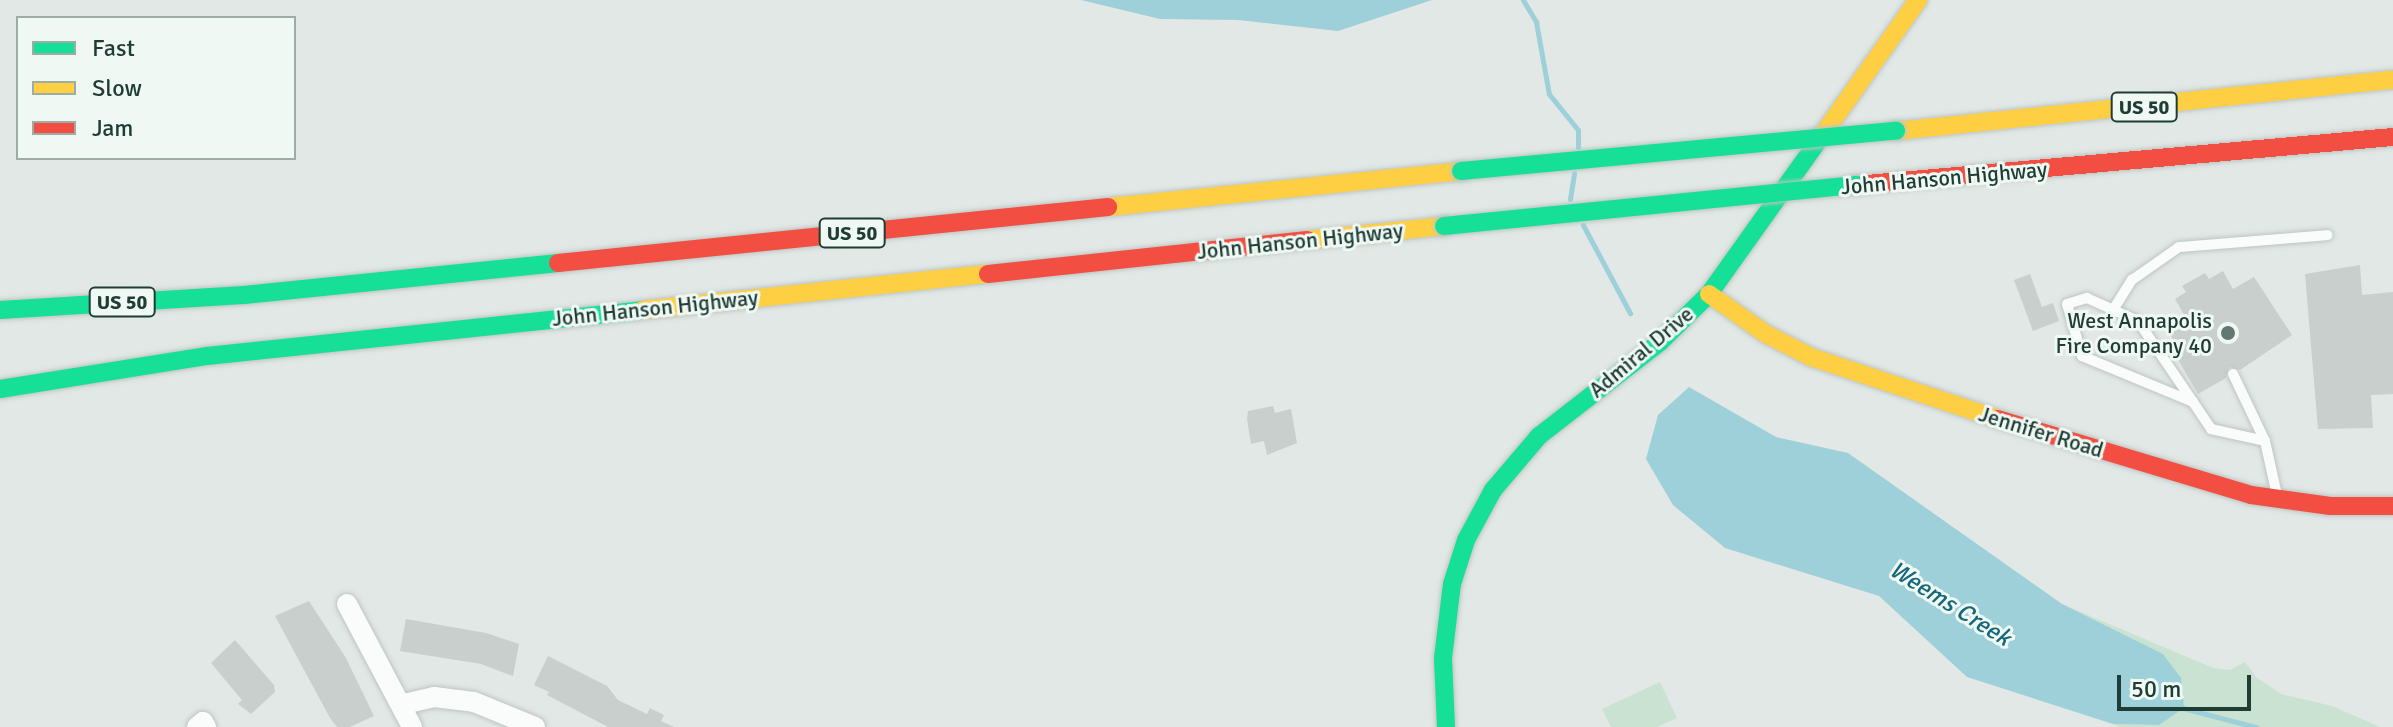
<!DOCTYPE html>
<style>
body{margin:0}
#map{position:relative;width:2393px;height:727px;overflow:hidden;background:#e1e8e5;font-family:Signika,sans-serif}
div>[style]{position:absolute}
.green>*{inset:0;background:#c9e2d1}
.water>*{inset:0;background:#9ed0da}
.stream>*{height:5px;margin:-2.5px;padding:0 2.5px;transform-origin:2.5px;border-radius:2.5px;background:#9ed0da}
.building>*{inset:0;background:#c9cfcd}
.roads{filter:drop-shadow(0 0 2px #bec5c2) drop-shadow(0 0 2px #bec5c2)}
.lane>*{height:10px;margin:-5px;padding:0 5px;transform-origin:5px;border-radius:5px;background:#fafcfb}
.street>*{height:20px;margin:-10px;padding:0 10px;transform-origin:10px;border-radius:10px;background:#fafcfb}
.fast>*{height:18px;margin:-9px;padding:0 9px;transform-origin:9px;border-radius:9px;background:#16e098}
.slow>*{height:18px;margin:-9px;padding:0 9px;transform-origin:9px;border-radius:9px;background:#ffcf43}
.jam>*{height:18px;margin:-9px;padding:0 9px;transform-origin:9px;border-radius:9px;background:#f24e42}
.bridges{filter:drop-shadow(0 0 2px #bbc5c2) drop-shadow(0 0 2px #bbc5c2)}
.fast-bridge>*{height:18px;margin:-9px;padding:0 9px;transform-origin:9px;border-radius:9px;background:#16e098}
.dots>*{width:22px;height:22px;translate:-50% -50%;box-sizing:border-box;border:4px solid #eff8f3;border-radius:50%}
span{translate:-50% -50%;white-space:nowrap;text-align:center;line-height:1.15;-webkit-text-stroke:6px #eff8f3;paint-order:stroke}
.shield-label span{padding:2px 6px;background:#eff8f3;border:2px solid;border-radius:6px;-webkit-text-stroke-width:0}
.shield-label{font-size:20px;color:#1f3c35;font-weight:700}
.street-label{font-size:22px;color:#1f3c35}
.poi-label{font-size:22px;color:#1f3c35}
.right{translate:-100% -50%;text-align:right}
.water-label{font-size:24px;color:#15687b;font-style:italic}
.legend{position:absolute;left:16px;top:16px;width:280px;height:144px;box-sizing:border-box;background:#eff8f3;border:2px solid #9cada7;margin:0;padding:10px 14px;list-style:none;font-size:24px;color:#1f3c35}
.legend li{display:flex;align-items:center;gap:16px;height:40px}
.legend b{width:40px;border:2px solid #9cada7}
.scale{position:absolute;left:2117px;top:675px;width:134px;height:36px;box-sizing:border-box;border:4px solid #1f3c35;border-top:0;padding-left:10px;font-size:24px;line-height:28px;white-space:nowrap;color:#1f3c35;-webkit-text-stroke:6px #eff8f3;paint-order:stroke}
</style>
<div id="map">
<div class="green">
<i style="clip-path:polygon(2062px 604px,2213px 668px,2230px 670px,2245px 662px,2256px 677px,2281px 694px,2332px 706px,2380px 727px,2120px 727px,2113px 724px,2159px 725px)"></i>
<i style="clip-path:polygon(1660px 682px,1677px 718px,1657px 727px,1611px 727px,1602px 709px)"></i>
</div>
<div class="water">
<i style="clip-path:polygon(1081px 0,1432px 0,1338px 31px,1238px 20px,1160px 19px)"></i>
<i style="clip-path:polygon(1689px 387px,1776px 437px,1848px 453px,2062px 604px,2163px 654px,2181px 678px,2184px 708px,2159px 725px,2113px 724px,1967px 677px,1879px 596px,1725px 548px,1673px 505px,1646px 459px,1658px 415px)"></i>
</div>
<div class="stream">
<i style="left:1523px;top:0;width:26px;rotate:59deg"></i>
<i style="left:1536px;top:22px;width:73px;rotate:79.8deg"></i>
<i style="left:1549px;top:94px;width:46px;rotate:51.1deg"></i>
<i style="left:1578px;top:130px;width:17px;rotate:90deg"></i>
<i style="left:1570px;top:199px;width:26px;rotate:-81deg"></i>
<i style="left:1583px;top:225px;width:100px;rotate:61.9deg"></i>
<i style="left:2179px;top:707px;width:80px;rotate:14.6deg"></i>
</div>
<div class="building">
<i style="clip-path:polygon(2360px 265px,2362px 295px,2393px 292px,2393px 394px,2371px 395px,2373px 428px,2318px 429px,2305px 274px)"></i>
<i style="clip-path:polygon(2223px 271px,2233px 289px,2254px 277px,2292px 335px,2240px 370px,2229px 367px,2226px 378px,2198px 394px,2173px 351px,2178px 348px,2167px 329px,2186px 318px,2175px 299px,2186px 292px,2182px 286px,2205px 273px,2209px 279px)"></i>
<i style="clip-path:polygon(2030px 274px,2042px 307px,2053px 303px,2059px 321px,2033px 331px,2014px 280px)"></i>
<i style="clip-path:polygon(1273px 406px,1275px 413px,1291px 409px,1297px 443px,1267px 455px,1264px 441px,1251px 444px,1247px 419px,1248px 411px)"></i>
<i style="clip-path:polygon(309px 601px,346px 658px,374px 716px,350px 727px,337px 727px,330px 718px,275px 616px)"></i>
<i style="clip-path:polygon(406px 619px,486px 633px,519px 644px,513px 676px,481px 664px,400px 651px)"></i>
<i style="clip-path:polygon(235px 640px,274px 685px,275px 692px,251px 714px,238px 704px,242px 700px,211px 663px)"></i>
<i style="clip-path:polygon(548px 656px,607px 686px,618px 700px,647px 714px,650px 708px,664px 715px,661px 721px,674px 727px,608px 727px,547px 695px,549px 692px,534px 685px)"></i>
</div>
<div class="roads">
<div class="lane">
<i style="left:2113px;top:310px;width:36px;rotate:-58deg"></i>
<i style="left:2132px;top:280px;width:57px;rotate:-35.1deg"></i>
<i style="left:2179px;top:247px;width:149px;rotate:-4.6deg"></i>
<i style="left:2233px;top:374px;width:74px;rotate:64.5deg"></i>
<i style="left:2193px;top:402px;width:120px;rotate:-157.5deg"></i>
<i style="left:2082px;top:356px;width:54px;rotate:-106.1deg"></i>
<i style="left:2067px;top:304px;width:21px;rotate:-17deg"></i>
<i style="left:2087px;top:298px;width:56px;rotate:24.3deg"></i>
<i style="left:2138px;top:321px;width:98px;rotate:55.8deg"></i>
<i style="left:2193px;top:402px;width:32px;rotate:56deg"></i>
<i style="left:2211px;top:429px;width:55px;rotate:12.5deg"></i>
<i style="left:2265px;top:441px;width:55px;rotate:77.5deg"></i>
</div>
<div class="street">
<i style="left:347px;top:604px;width:139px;rotate:62.1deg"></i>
<i style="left:404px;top:704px;width:31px;rotate:-13deg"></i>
<i style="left:434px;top:697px;width:40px;rotate:7.1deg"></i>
<i style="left:474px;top:702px;width:66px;rotate:22.3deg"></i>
<i style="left:197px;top:727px;width:8px;rotate:-40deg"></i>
<i style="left:203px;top:722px;width:6px;rotate:59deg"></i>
</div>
<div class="fast">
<i style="left:0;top:310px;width:244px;rotate:-3.5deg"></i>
<i style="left:244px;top:295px;width:316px;rotate:-5.8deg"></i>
<i style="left:0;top:389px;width:210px;rotate:-9.1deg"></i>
<i style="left:207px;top:356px;width:438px;rotate:-6deg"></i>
<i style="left:1446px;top:727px;width:69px;rotate:-92.5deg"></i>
<i style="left:1443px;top:658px;width:75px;rotate:-83.1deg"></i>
<i style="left:1452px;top:584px;width:46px;rotate:-72.3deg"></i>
<i style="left:1466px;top:540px;width:57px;rotate:-61.6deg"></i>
<i style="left:1493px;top:490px;width:71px;rotate:-49.6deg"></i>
<i style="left:1539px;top:436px;width:153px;rotate:-37.8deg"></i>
<i style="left:1660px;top:342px;width:69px;rotate:-44.4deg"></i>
<i style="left:1709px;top:294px;width:193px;rotate:-54.5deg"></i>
</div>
<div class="slow">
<i style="left:1896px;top:131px;width:500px;rotate:-5.9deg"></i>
<i style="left:1821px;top:137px;width:168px;rotate:-54.7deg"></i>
<i style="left:1108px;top:207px;width:355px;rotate:-5.8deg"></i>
<i style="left:1307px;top:240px;width:138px;rotate:-5.8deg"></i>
<i style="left:1709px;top:294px;width:70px;rotate:35.1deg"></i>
<i style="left:1766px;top:334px;width:51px;rotate:27.1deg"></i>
<i style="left:1811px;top:357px;width:197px;rotate:18.3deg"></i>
<i style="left:643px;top:310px;width:347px;rotate:-6deg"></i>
</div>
<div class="jam">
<i style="left:1856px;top:185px;width:539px;rotate:-5.11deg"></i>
<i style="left:558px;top:263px;width:553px;rotate:-5.81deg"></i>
<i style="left:988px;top:274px;width:321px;rotate:-6.1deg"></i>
<i style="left:1998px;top:419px;width:264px;rotate:16.7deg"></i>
<i style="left:2251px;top:495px;width:80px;rotate:7.9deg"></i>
<i style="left:2330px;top:506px;width:63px"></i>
</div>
</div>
<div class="bridges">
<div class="fast-bridge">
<i style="left:1461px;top:171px;width:437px;rotate:-5.3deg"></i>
<i style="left:1444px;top:226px;width:414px;rotate:-5.7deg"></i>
</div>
</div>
<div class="dots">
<i style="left:2228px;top:333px;background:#637873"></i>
</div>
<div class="shield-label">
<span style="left:2144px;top:107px">US 50</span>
<span style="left:852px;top:233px">US 50</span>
<span style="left:122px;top:302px">US 50</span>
</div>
<div class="street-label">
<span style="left:1944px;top:178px;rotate:-5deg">John Hanson Highway</span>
<span style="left:1300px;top:241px;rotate:-6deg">John Hanson Highway</span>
<span style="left:655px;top:308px;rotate:-6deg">John Hanson Highway</span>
<span style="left:1641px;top:352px;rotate:-40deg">Admiral Drive</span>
<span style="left:2041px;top:432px;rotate:17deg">Jennifer Road</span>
</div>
<div class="poi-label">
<span class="right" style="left:2212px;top:333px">West Annapolis<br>Fire Company 40</span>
</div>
<div class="water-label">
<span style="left:1950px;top:604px;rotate:32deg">Weems Creek</span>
</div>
<ul class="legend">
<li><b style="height:10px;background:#16e098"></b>Fast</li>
<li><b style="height:10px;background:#ffcf43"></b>Slow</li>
<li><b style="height:10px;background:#f24e42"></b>Jam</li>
</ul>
<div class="scale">50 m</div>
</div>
